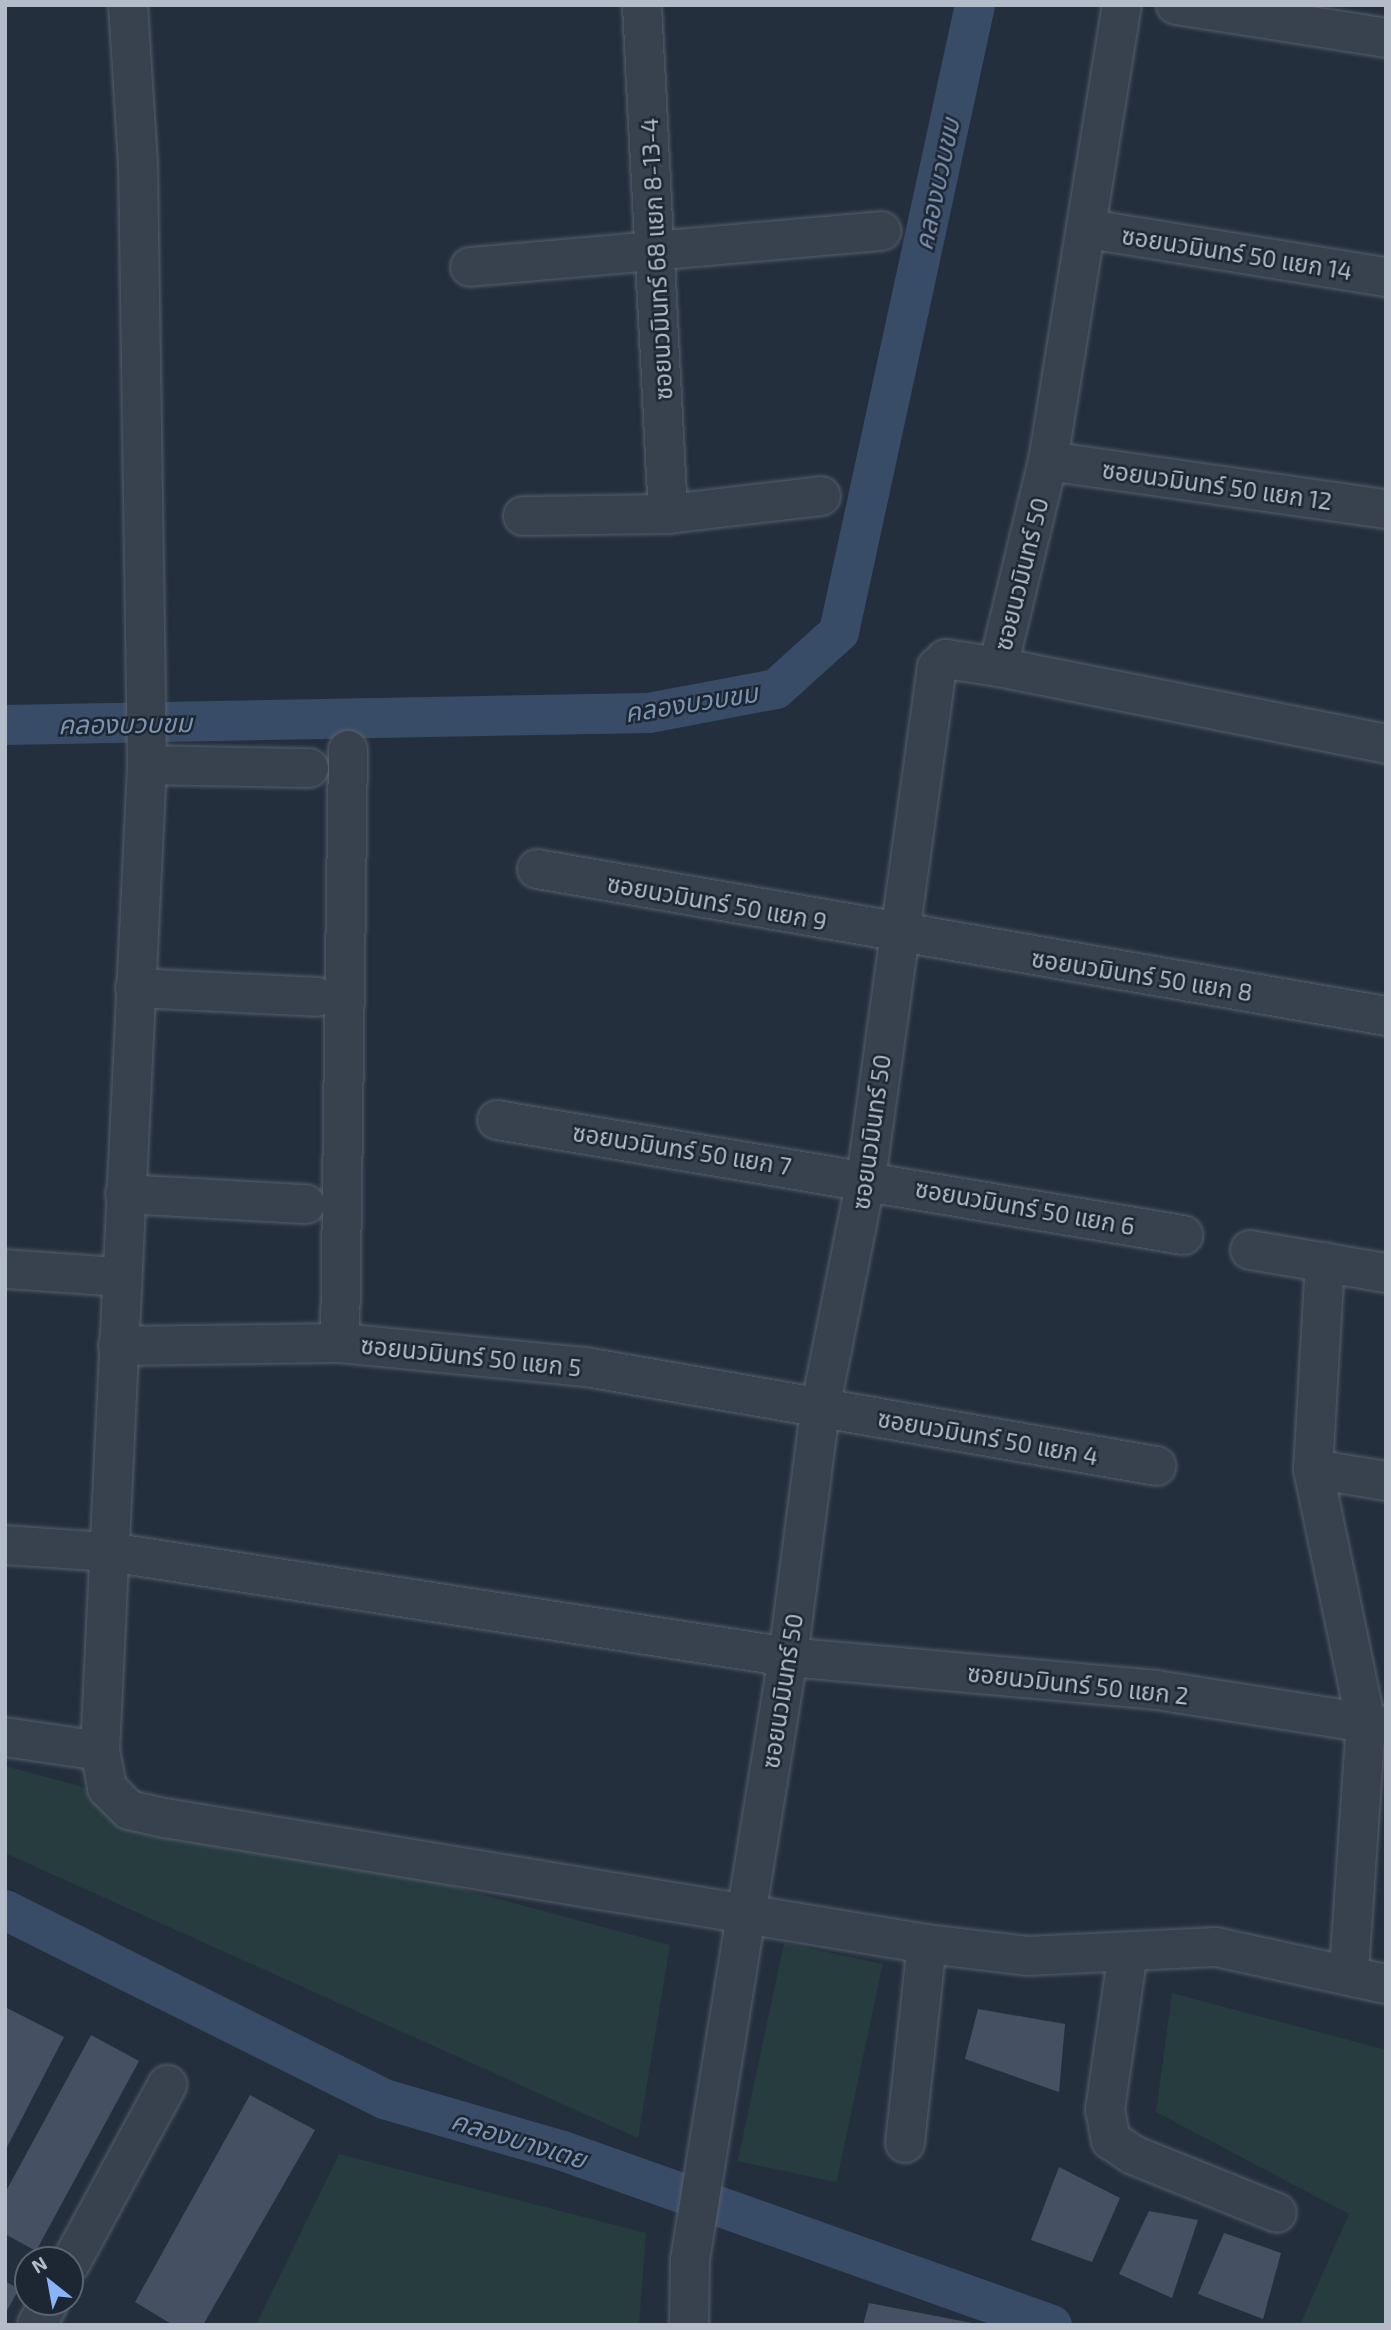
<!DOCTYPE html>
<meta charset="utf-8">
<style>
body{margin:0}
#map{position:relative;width:1391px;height:2330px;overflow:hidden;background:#242f3e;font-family:"Exo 2","Noto Sans Thai",sans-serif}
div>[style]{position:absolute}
.green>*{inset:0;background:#263c3f;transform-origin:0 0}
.canal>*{height:40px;margin:-20px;padding:0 20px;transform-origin:20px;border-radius:20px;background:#394c67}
.building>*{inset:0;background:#455162}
.roads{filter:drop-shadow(0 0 2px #565f6c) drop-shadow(0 0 2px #565f6c)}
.minor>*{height:38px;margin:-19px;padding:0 19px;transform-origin:19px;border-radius:19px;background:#38414e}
span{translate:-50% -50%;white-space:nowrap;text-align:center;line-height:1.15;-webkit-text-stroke:5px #1d2633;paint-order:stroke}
.street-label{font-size:24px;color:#b4bcc9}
.water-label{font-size:26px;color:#7c92b1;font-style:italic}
.frame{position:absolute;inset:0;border:7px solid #b4bcc9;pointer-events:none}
.north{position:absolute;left:14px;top:2246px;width:70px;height:70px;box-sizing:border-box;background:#1d2633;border:2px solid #59626f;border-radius:50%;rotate:329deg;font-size:19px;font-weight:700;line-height:28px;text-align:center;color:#b4bcc9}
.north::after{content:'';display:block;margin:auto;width:24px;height:32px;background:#8ab4f8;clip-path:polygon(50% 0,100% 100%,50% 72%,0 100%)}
</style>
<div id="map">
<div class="green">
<i style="clip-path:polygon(5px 1766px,670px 1945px,638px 2138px,5px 1853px)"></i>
<i style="left:784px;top:1943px;width:101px;height:223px;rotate:12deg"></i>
<i style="clip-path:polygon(1172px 1993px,1386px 2050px,1386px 2325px,1300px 2325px,1349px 2214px,1156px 2112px)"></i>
<i style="clip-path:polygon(339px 2154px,646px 2233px,639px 2325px,256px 2325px)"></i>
</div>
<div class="canal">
<i style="left:5px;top:725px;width:644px;rotate:-1.07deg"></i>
<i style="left:649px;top:713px;width:129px;rotate:-10.7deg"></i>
<i style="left:776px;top:689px;width:85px;rotate:-42.1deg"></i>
<i style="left:839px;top:632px;width:642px;rotate:-77.76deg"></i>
<i style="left:5px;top:1910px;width:424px;rotate:26.5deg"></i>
<i style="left:384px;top:2099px;width:186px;rotate:16.2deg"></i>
<i style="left:563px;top:2151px;width:519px;rotate:19.59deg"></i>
</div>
<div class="building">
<i style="clip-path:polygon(5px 2007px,64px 2037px,5px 2151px)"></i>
<i style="clip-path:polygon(978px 2009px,1065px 2024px,1059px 2092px,965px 2059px)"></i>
<i style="clip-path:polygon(91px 2035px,139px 2061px,36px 2251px,5px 2234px,5px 2193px)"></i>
<i style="clip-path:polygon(250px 2095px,315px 2130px,203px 2325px,173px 2325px,135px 2302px)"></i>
<i style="clip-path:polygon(1059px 2167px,1120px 2198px,1092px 2262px,1031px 2240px)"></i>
<i style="clip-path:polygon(1149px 2211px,1198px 2220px,1172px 2298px,1119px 2274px)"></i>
<i style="clip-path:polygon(1224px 2233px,1281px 2253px,1263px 2319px,1198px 2294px)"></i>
<i style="clip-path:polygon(5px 2281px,19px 2289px,5px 2314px)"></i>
<i style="clip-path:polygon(869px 2303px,972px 2323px,971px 2325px,863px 2325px)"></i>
</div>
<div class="roads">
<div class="minor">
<i style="left:128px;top:5px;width:158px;rotate:86.4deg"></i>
<i style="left:138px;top:163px;width:602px;rotate:89.14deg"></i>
<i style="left:147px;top:765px;width:987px;rotate:92.73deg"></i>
<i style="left:100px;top:1751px;width:38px;rotate:79deg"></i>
<i style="left:107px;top:1788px;width:31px;rotate:45deg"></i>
<i style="left:129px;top:1810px;width:37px;rotate:13deg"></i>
<i style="left:165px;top:1818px;width:772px;rotate:9.39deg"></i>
<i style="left:927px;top:1944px;width:101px;rotate:6.8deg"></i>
<i style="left:1027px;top:1956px;width:189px;rotate:-2.7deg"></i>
<i style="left:1216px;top:1947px;width:174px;rotate:12.3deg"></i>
<i style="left:642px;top:5px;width:510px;rotate:87.08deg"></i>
<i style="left:1176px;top:5px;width:213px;rotate:8.9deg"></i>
<i style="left:1089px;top:229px;width:301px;rotate:9.2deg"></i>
<i style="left:470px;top:267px;width:413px;rotate:-5deg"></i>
<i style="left:1048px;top:461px;width:341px;rotate:8.1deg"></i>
<i style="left:523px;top:516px;width:145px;rotate:-0.8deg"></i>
<i style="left:668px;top:514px;width:154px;rotate:-6.7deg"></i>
<i style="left:998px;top:667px;width:396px;rotate:11.2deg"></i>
<i style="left:147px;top:765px;width:162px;rotate:1.1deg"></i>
<i style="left:537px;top:869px;width:862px;rotate:9.82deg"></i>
<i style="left:135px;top:988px;width:182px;rotate:2.8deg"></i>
<i style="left:497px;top:1120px;width:696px;rotate:9.52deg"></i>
<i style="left:125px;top:1194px;width:181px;rotate:3.2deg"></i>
<i style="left:1250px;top:1250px;width:138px;rotate:9.6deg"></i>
<i style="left:1325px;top:1262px;width:207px;rotate:93.3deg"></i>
<i style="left:1313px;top:1469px;width:258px;rotate:78.2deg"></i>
<i style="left:1366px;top:1722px;width:252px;rotate:93.9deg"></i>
<i style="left:5px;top:1269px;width:115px;rotate:4deg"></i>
<i style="left:340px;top:1343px;width:593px;rotate:-89.23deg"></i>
<i style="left:118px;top:1346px;width:222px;rotate:-0.8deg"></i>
<i style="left:340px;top:1343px;width:247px;rotate:5.6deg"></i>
<i style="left:586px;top:1367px;width:579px;rotate:9.85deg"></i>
<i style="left:1313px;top:1469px;width:74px;rotate:9.3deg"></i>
<i style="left:5px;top:1545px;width:104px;rotate:3.9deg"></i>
<i style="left:109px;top:1552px;width:687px;rotate:8.79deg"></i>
<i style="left:788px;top:1657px;width:369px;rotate:5.1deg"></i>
<i style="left:1156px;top:1690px;width:233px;rotate:8.9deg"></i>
<i style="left:5px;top:1737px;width:96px;rotate:8.4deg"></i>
<i style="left:1128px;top:1952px;width:160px;rotate:98.3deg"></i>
<i style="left:1105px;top:2110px;width:31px;rotate:79deg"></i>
<i style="left:1111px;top:2140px;width:27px;rotate:34deg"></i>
<i style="left:1133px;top:2155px;width:155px;rotate:21.9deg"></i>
<i style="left:905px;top:2143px;width:200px;rotate:-83.7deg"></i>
<i style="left:70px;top:2264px;width:204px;rotate:-61.5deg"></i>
<i style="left:37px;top:2325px;width:26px;rotate:-62deg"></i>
<i style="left:689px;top:2325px;width:65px;rotate:-89.1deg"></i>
<i style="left:690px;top:2260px;width:611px;rotate:-80.77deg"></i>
<i style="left:788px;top:1657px;width:250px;rotate:-82.6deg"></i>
<i style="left:820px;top:1409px;width:235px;rotate:-78.7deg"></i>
<i style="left:866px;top:1179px;width:517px;rotate:-82.11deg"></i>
<i style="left:937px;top:667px;width:12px;rotate:-42deg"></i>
<i style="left:946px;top:659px;width:53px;rotate:8.7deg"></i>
<i style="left:998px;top:667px;width:212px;rotate:-76.4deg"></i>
<i style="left:1048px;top:461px;width:462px;rotate:-80.8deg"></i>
</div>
</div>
<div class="street-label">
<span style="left:1237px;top:253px;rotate:9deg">ซอยนวมินทร์ 50 แยก 14</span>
<span style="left:656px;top:259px;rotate:-93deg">ซอยนวมินทร์ 68 แยก 8-13-4</span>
<span style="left:1217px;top:485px;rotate:8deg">ซอยนวมินทร์ 50 แยก 12</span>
<span style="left:1021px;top:574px;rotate:-76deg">ซอยนวมินทร์ 50</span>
<span style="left:717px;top:902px;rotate:10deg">ซอยนวมินทร์ 50 แยก 9</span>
<span style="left:1142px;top:975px;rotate:9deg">ซอยนวมินทร์ 50 แยก 8</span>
<span style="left:871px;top:1132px;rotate:-82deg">ซอยนวมินทร์ 50</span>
<span style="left:682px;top:1149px;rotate:9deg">ซอยนวมินทร์ 50 แยก 7</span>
<span style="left:1025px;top:1207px;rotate:10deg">ซอยนวมินทร์ 50 แยก 6</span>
<span style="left:471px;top:1356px;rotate:6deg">ซอยนวมินทร์ 50 แยก 5</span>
<span style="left:988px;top:1437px;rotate:10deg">ซอยนวมินทร์ 50 แยก 4</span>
<span style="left:1078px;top:1684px;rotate:6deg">ซอยนวมินทร์ 50 แยก 2</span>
<span style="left:782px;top:1691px;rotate:-81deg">ซอยนวมินทร์ 50</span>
</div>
<div class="water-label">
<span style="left:936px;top:184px;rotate:-78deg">คลองบวบขม</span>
<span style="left:691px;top:702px;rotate:-9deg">คลองบวบขม</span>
<span style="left:125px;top:723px;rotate:-1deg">คลองบวบขม</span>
<span style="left:519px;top:2139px;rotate:17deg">คลองบางเตย</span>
</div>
<div class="frame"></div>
<div class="north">N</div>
</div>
